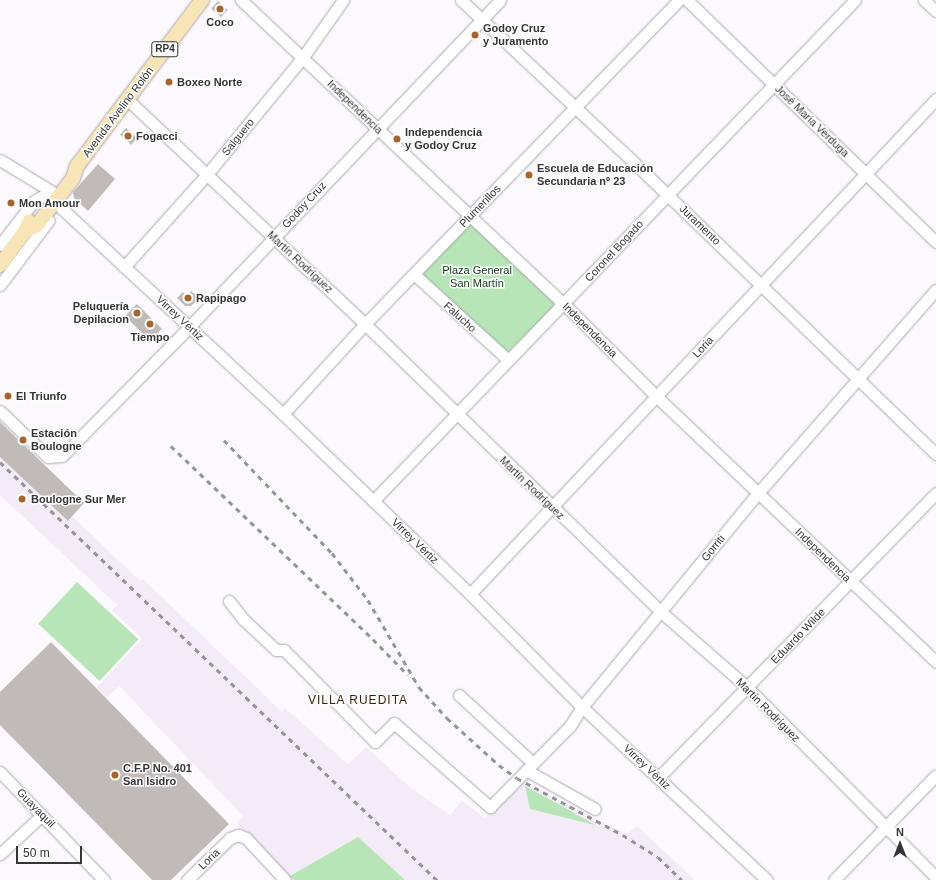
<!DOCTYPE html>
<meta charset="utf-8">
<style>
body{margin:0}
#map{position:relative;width:936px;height:880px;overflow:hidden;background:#fcf9fe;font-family:Helvetica,sans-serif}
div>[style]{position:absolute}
.built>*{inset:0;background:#f3ecf7}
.green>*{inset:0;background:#b8e5b8;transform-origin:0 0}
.building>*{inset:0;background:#c0bab9;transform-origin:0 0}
.roads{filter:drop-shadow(0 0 1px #aba8ac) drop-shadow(0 0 1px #aba8ac)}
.minor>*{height:11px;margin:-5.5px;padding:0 5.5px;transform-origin:5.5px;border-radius:5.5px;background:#fff}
.major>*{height:14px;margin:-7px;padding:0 7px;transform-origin:7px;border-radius:7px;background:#f7e5b8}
.rail>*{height:2.5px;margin-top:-1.25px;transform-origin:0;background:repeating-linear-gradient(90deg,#969497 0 5px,transparent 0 10px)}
.dots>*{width:11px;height:11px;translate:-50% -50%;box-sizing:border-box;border:2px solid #fff;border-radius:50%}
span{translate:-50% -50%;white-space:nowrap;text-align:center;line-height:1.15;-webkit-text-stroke:3px #fff;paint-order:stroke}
.shield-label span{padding:1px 3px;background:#fff;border:1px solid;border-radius:3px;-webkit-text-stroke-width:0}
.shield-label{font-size:10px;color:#353436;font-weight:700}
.poi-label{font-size:11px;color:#353436;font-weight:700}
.left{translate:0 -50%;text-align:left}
.right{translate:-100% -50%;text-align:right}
.street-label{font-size:11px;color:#353436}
.park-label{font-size:11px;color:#093b0f}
.neighbourhood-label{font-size:12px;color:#3f2007;letter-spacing:1px}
.north{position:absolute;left:880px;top:824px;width:40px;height:40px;-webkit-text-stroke:3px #fff;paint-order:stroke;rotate:0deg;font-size:11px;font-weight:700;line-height:16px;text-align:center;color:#353436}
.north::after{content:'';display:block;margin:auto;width:14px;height:18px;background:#353436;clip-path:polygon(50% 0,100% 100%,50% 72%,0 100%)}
.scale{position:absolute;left:16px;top:846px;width:66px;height:18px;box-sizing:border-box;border:2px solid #353436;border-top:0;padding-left:5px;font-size:12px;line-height:14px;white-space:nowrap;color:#353436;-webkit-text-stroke:3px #fff;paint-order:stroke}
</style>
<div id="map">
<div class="built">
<i style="clip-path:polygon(0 457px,68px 521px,72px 516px,140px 581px,143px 579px,282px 712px,285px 708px,348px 764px,366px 747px,412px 789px,450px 815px,462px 801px,485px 818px,520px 781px,627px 834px,637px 826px,695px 880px,291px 880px,237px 823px,243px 816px,119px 686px,106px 698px,96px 688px,142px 639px,112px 610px,117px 605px,0 495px)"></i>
</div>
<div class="green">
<i style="clip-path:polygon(469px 222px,554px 302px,553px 309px,507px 353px,419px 273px)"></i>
<i style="left:77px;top:582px;width:84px;height:57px;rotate:43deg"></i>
<i style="clip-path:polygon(525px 786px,560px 805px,595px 825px,530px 809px)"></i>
<i style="clip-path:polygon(358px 837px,405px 880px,294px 880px,290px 876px)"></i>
</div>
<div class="building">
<i style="left:218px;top:1px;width:13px;height:10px;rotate:42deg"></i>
<i style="left:126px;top:128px;width:15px;height:9px;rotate:42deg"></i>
<i style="clip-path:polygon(98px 164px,115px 179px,88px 211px,74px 198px,73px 192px)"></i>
<i style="clip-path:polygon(191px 291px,199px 298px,191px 306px,185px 306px,177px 298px,183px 292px,186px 296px)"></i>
<i style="left:137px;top:304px;width:35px;height:17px;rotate:45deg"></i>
<i style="clip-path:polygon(0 422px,84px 503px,68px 521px,0 457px)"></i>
<i style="clip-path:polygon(51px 642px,229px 824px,171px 880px,152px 880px,0 725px,0 692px)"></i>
</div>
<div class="roads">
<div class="minor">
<i style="left:241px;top:0;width:444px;rotate:43.3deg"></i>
<i style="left:564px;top:304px;width:130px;rotate:45deg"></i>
<i style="left:656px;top:396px;width:386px;rotate:43.5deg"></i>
<i style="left:461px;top:0;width:219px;rotate:43.2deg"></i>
<i style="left:621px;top:150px;width:438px;rotate:44deg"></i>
<i style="left:687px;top:0;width:347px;rotate:44.2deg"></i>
<i style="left:924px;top:0;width:16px;rotate:43deg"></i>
<i style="left:127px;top:99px;width:328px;rotate:43.4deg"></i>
<i style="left:365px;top:324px;width:413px;rotate:44.2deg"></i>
<i style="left:661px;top:612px;width:116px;rotate:41.1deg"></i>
<i style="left:748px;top:688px;width:267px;rotate:45.2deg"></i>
<i style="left:0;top:160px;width:60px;rotate:31.3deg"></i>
<i style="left:51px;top:191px;width:21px;rotate:149deg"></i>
<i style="left:33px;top:202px;width:54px;rotate:127.5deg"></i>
<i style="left:59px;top:206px;width:306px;rotate:42.9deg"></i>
<i style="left:283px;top:414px;width:260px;rotate:43.9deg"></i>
<i style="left:470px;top:594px;width:159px;rotate:45.3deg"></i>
<i style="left:582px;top:707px;width:253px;rotate:43.1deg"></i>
<i style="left:124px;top:267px;width:126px;rotate:-48.2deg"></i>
<i style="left:208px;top:173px;width:150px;rotate:-50.7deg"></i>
<i style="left:303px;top:57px;width:70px;rotate:-54.9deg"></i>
<i style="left:414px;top:274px;width:126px;rotate:42.4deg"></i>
<i style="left:0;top:285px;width:81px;rotate:-53deg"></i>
<i style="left:0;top:411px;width:66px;rotate:43.8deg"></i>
<i style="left:48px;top:457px;width:14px;rotate:-4deg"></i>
<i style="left:62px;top:456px;width:181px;rotate:-45.4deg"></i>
<i style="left:189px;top:327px;width:451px;rotate:-46.4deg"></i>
<i style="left:283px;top:414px;width:122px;rotate:-47.7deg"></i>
<i style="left:365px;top:324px;width:451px;rotate:-45.9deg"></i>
<i style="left:373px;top:501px;width:695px;rotate:-46.11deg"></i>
<i style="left:470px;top:594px;width:680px;rotate:-46.73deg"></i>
<i style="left:229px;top:601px;width:23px;rotate:52deg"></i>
<i style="left:243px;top:619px;width:45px;rotate:43.2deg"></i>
<i style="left:276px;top:650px;width:8px"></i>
<i style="left:284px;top:650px;width:129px;rotate:45.3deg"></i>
<i style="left:375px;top:742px;width:27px;rotate:-45deg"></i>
<i style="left:394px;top:723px;width:128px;rotate:41.2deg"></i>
<i style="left:490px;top:807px;width:114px;rotate:-45.4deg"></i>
<i style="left:570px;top:726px;width:22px;rotate:-58deg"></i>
<i style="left:582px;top:707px;width:277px;rotate:-50.6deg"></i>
<i style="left:758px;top:493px;width:270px;rotate:-48.8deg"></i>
<i style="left:459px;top:695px;width:100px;rotate:42.6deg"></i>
<i style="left:526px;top:770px;width:79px;rotate:29.5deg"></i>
<i style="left:0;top:772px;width:150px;rotate:46.1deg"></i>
<i style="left:659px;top:777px;width:397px;rotate:-45.7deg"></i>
<i style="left:0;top:854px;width:57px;rotate:-42.9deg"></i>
<i style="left:187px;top:880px;width:60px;rotate:-44.3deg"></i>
<i style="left:230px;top:838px;width:9px;rotate:-21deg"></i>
<i style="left:238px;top:835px;width:9px;rotate:21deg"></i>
<i style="left:246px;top:838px;width:57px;rotate:47.1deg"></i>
<i style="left:834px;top:880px;width:146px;rotate:-45.8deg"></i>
</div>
<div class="major">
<i style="left:26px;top:230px;width:12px;rotate:-24deg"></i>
<i style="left:37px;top:225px;width:59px;rotate:-52.5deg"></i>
<i style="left:73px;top:178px;width:13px;rotate:-72deg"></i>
<i style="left:77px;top:166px;width:208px;rotate:-53deg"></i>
<i style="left:0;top:265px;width:44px;rotate:-53.4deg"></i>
<i style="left:26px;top:230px;width:9px;rotate:-69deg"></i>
</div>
</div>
<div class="rail">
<i style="left:224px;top:440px;width:156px;rotate:46.3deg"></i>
<i style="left:332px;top:553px;width:59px;rotate:52.5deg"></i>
<i style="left:368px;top:600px;width:101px;rotate:59.6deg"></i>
<i style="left:419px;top:687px;width:42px;rotate:47.9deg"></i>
<i style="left:447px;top:718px;width:70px;rotate:42.1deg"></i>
<i style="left:499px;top:765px;width:22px;rotate:36deg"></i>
<i style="left:517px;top:778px;width:120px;rotate:28.3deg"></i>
<i style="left:623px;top:835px;width:41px;rotate:32.2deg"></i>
<i style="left:658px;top:857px;width:33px;rotate:44deg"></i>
<i style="left:171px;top:446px;width:279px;rotate:43.7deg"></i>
<i style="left:373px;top:639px;width:50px;rotate:45.8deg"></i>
<i style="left:0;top:462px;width:605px;rotate:43.73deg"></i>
</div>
<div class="dots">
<i style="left:220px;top:9px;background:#a66430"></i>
<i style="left:475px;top:35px;background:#a66430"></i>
<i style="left:169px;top:82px;background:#a66430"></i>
<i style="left:128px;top:136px;background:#a66430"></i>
<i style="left:397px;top:139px;background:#a66430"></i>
<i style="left:529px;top:175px;background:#a66430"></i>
<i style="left:11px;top:203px;background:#a66430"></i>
<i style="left:188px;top:298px;background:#a66430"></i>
<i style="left:137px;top:313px;background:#a66430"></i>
<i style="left:150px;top:324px;background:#a66430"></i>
<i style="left:8px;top:396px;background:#a66430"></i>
<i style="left:23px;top:440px;background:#a66430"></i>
<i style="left:22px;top:499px;background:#a66430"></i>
<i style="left:115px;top:775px;background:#a66430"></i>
</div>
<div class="shield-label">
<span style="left:165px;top:49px">RP4</span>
</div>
<div class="poi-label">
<span style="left:220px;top:22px">Coco</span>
<span class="left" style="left:483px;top:35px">Godoy Cruz<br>y Juramento</span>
<span class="left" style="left:177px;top:82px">Boxeo Norte</span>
<span class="left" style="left:405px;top:139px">Independencia<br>y Godoy Cruz</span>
<span class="left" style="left:136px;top:136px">Fogacci</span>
<span class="left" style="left:537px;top:175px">Escuela de Educación<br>Secundaria nº 23</span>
<span class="left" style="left:19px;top:203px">Mon Amour</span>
<span class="left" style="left:196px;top:298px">Rapipago</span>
<span class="right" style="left:129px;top:313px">Peluquería<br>Depilacion</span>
<span style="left:150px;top:337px">Tiempo</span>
<span class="left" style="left:16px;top:396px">El Triunfo</span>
<span class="left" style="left:31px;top:440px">Estación<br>Boulogne</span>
<span class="left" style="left:31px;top:499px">Boulogne Sur Mer</span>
<span class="left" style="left:123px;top:775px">C.F.P No. 401<br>San Isidro</span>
</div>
<div class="street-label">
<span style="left:355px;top:107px;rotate:44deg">Independencia</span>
<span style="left:118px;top:112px;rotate:-53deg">Avenida Avelino Rolón</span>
<span style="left:812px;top:121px;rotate:44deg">José Maria Verduga</span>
<span style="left:238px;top:137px;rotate:-51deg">Salguero</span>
<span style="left:304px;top:205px;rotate:-47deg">Godoy Cruz</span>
<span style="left:480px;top:206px;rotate:-46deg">Plumerillos</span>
<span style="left:700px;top:225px;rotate:44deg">Juramento</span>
<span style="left:614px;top:251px;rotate:-47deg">Coronel Bogado</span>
<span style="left:300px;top:262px;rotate:43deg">Martín Rodríguez</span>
<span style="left:460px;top:317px;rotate:42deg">Falucho</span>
<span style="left:180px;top:318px;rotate:43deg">Virrey Vértiz</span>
<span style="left:590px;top:330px;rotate:45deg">Independencia</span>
<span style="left:703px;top:347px;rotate:-47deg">Loria</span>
<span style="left:532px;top:488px;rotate:44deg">Martín Rodríguez</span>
<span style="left:415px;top:541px;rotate:44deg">Virrey Vértiz</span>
<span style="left:713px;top:548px;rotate:-51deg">Gorriti</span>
<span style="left:823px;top:555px;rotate:44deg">Independencia</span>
<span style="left:798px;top:636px;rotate:-46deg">Eduardo Wilde</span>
<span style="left:768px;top:710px;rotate:45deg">Martín Rodríguez</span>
<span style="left:647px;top:767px;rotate:43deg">Virrey Vértiz</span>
<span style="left:36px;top:808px;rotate:46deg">Guayaquil</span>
<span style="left:209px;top:859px;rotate:-44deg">Loria</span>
</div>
<div class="park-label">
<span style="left:477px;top:277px">Plaza General<br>San Martín</span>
</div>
<div class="neighbourhood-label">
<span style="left:358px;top:701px">VILLA RUEDITA</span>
</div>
<div class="north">N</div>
<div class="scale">50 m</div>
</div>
